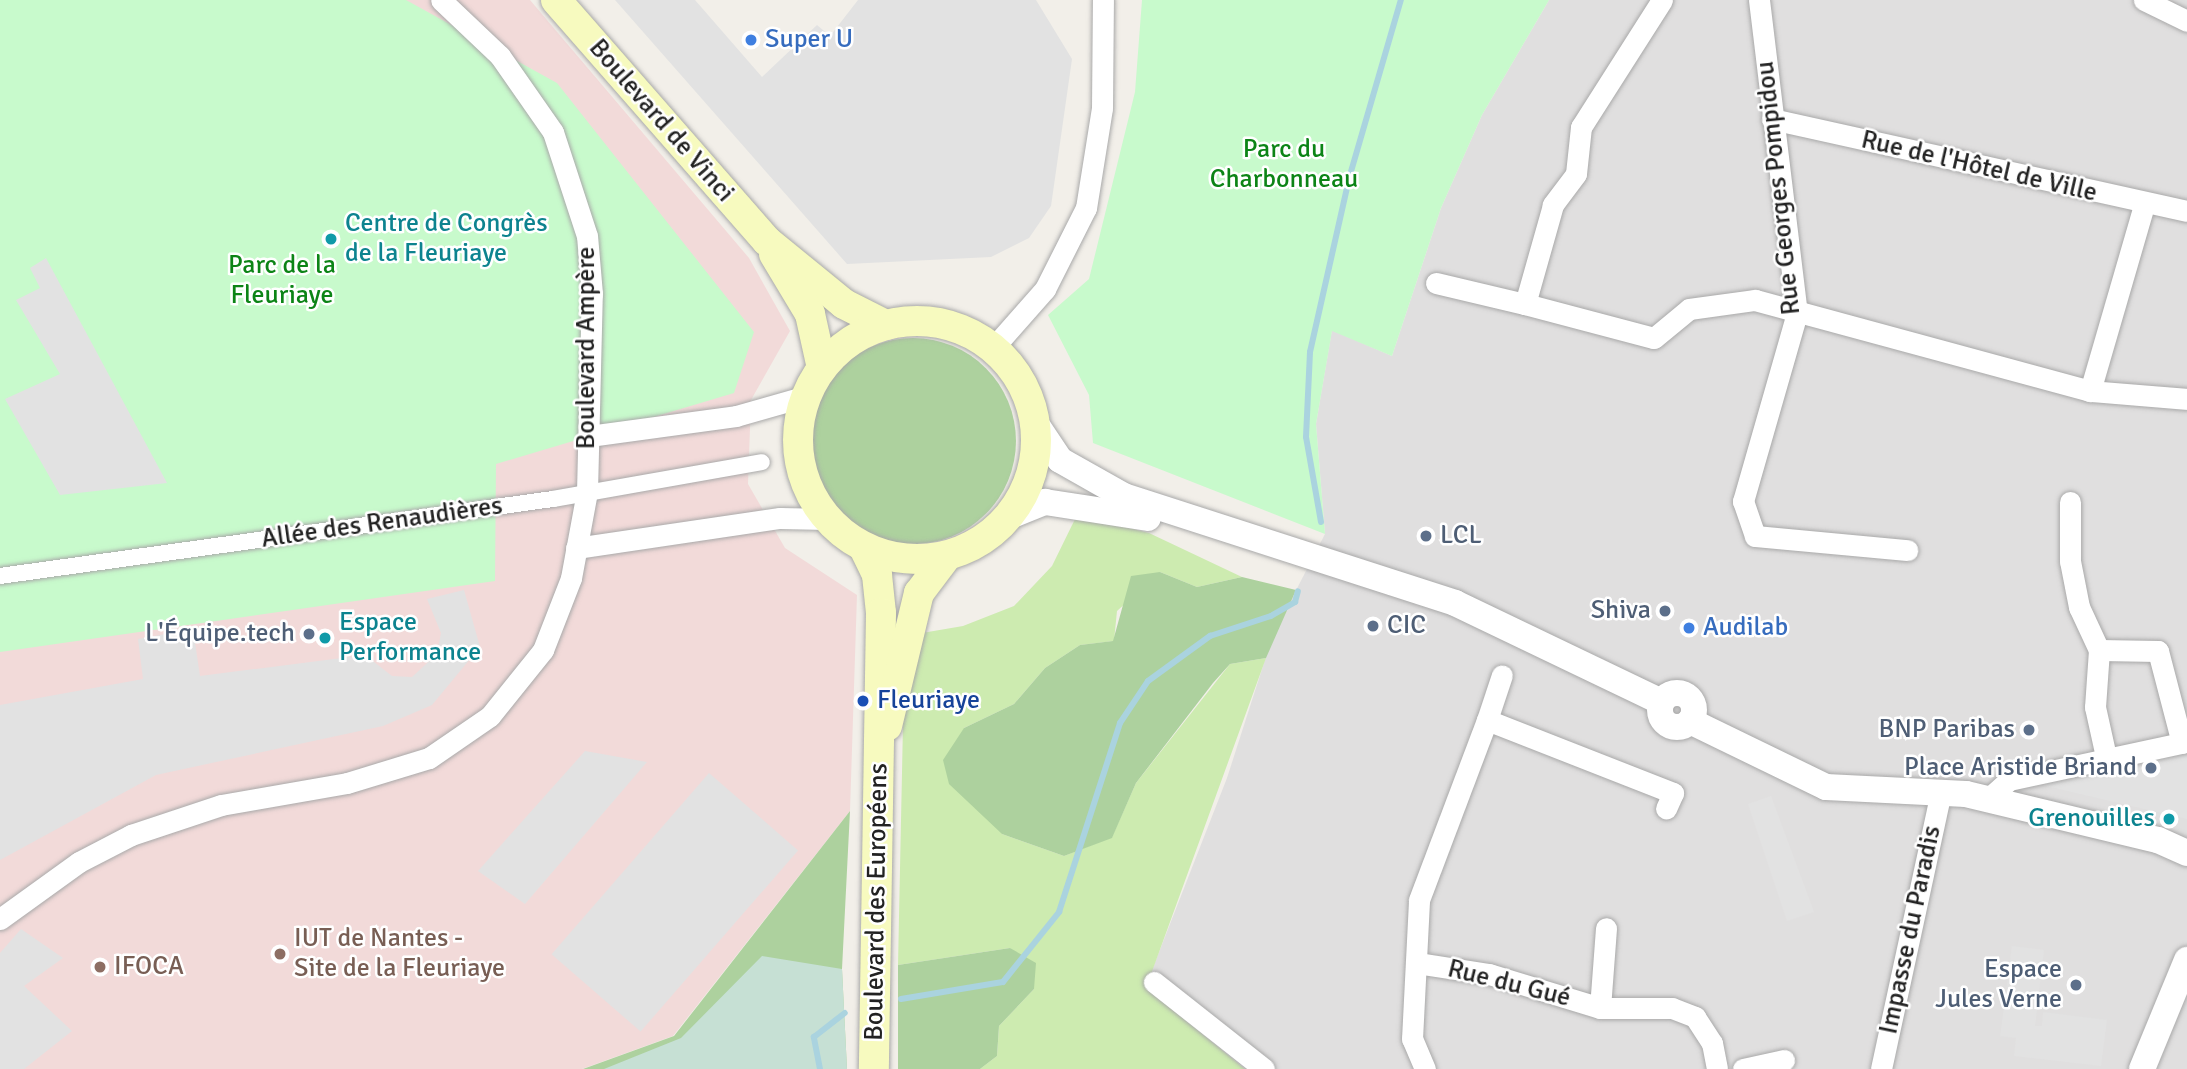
<!DOCTYPE html>
<meta charset="utf-8">
<style>
body{margin:0}
#map{position:relative;width:2187px;height:1069px;overflow:hidden;background:#f2efe9;font-family:Signika,sans-serif}
div>[style]{position:absolute}
.residential>*{inset:0;background:#e0dfdf}
.commercial>*{inset:0;background:#f2dad9}
.grass>*{inset:0;background:#cdebb0}
.forest>*{inset:0;background:#add19e}
.round{border-radius:50%}
.wetland>*{inset:0;background:#c6e0d4}
.park>*{inset:0;background:#c8facc}
.parking>*{inset:0;background:#e2e2e2;transform-origin:0 0}
.stream>*{height:6px;margin:-3px;padding:0 3px;transform-origin:3px;border-radius:3px;background:#aad3df}
.roads{filter:drop-shadow(0 0 2px #a9a9a9) drop-shadow(0 0 2px #a9a9a9)}
.pedestrian>*{height:16px;margin:-8px;padding:0 8px;transform-origin:8px;border-radius:8px;background:#fff}
.minor>*{height:21px;margin:-10.5px;padding:0 10.5px;transform-origin:10.5px;border-radius:10.5px;background:#fff}
.tertiary>*{height:26px;margin:-13px;padding:0 13px;transform-origin:13px;border-radius:13px;background:#fff}
.tertiary>.ring{margin:-13px;padding:0;box-sizing:content-box;background:none;border:26px solid #fff;border-radius:50%}
.secondary>*{height:30px;margin:-15px;padding:0 15px;transform-origin:15px;border-radius:15px;background:#f7fabf}
.secondary>.ring{margin:-15px;padding:0;box-sizing:content-box;background:none;border:30px solid #f7fabf;border-radius:50%}
.dots>*{width:19px;height:19px;translate:-50% -50%;box-sizing:border-box;border:4px solid #fff;border-radius:50%}
span{translate:-50% -50%;white-space:nowrap;text-align:center;line-height:1.15;-webkit-text-stroke:5px #fff;paint-order:stroke}
.shop-label{font-size:26px;color:#366cbe}
.left{translate:0 -50%;text-align:left}
.street-label{font-size:26px;color:#222}
.park-label{font-size:26px;color:#0c8416}
.culture-label{font-size:26px;color:#0d838f}
.right{translate:-100% -50%;text-align:right}
.service-label{font-size:26px;color:#4e5e75}
.transit-label{font-size:26px;color:#164399}
.education-label{font-size:26px;color:#785e54}
</style>
<div id="map">
<div class="residential">
<i style="clip-path:polygon(1549px 0,2187px 0,2187px 1069px,1245px 1069px,1145px 988px,1227px 778px,1273px 635px,1325px 534px,1316px 424px,1332px 330px,1392px 356px,1441px 208px,1482px 115px)"></i>
</div>
<div class="commercial">
<i style="clip-path:polygon(0 0,530px 0,749px 258px,790px 331px,751px 400px,748px 484px,785px 548px,857px 595px,850px 811px,673px 1036px,582px 1069px,0 1069px)"></i>
</div>
<div class="grass">
<i style="clip-path:polygon(1077px 515px,1149px 533px,1242px 577px,1197px 587px,1160px 572px,1117px 611px,1114px 641px,1080px 645px,1045px 668px,1014px 704px,964px 728px,1002px 834px,1064px 856px,1112px 837px,1136px 783px,1230px 664px,1266px 658px,1146px 988px,1245px 1069px,980px 1069px,997px 1056px,999px 1026px,1034px 989px,1010px 948px,898px 965px,903px 724px,922px 633px,963px 626px,1014px 606px,1052px 566px)"></i>
</div>
<div class="forest">
<i class="round" style="left:810px;top:338px;width:206px;height:206px"></i>
<i style="clip-path:polygon(1160px 572px,1197px 587px,1242px 577px,1296px 590px,1266px 658px,1230px 664px,1213px 683px,1136px 783px,1112px 838px,1064px 856px,1002px 834px,949px 784px,943px 760px,964px 728px,1014px 704px,1045px 668px,1080px 645px,1113px 641px,1131px 576px)"></i>
<i style="clip-path:polygon(850px 811px,842px 969px,847px 1069px,583px 1069px,674px 1036px)"></i>
<i style="clip-path:polygon(1010px 948px,1036px 963px,1034px 989px,999px 1026px,997px 1056px,980px 1069px,898px 1069px,898px 965px)"></i>
</div>
<div class="wetland">
<i style="clip-path:polygon(762px 956px,842px 969px,847px 1069px,604px 1069px,681px 1038px)"></i>
</div>
<div class="park">
<i style="clip-path:polygon(0 0,406px 0,557px 83px,754px 332px,734px 393px,496px 464px,495px 581px,0 652px)"></i>
<i style="clip-path:polygon(1142px 0,1549px 0,1482px 115px,1441px 208px,1392px 356px,1332px 331px,1316px 424px,1325px 534px,1093px 443px,1089px 395px,1048px 315px,1089px 279px,1135px 92px)"></i>
</div>
<div class="parking">
<i style="clip-path:polygon(615px 0,695px 0,762px 77px,817px 25px,830px 36px,858px 0,1036px 0,1072px 59px,1051px 206px,1029px 238px,991px 257px,847px 264px)"></i>
<i style="clip-path:polygon(46px 258px,167px 483px,60px 495px,5px 399px,60px 374px,16px 300px,40px 288px,30px 268px)"></i>
<i style="clip-path:polygon(464px 590px,480px 647px,432px 705px,383px 726px,156px 775px,0 860px,0 705px,143px 679px,138px 639px,193px 629px,200px 676px,365px 655px,392px 676px,412px 677px,437px 654px,441px 633px,427px 599px)"></i>
<i style="clip-path:polygon(2187px 750px,2187px 819px,2042px 785px)"></i>
<i style="clip-path:polygon(585px 751px,647px 762px,525px 904px,478px 871px)"></i>
<i style="left:709px;top:773px;width:118px;height:240px;rotate:41deg"></i>
<i style="clip-path:polygon(1771px 796px,1814px 912px,1787px 921px,1748px 804px)"></i>
<i style="clip-path:polygon(21px 929px,63px 958px,24px 986px,72px 1031px,24px 1069px,0 1069px,0 953px)"></i>
<i style="clip-path:polygon(2012px 946px,2044px 950px,2035px 1026px,2042px 1026px,2043px 1012px,2107px 1020px,2101px 1066px,2014px 1056px,2016px 1038px,2000px 1036px)"></i>
</div>
<div class="stream">
<i style="left:1321px;top:522px;width:86px;rotate:-100deg"></i>
<i style="left:1306px;top:437px;width:85px;rotate:-87.3deg"></i>
<i style="left:1310px;top:352px;width:181px;rotate:-77.3deg"></i>
<i style="left:1350px;top:175px;width:182px;rotate:-73.8deg"></i>
<i style="left:901px;top:999px;width:103px;rotate:-9.5deg"></i>
<i style="left:1003px;top:982px;width:90px;rotate:-51.3deg"></i>
<i style="left:1059px;top:912px;width:199px;rotate:-72.1deg"></i>
<i style="left:1120px;top:723px;width:50px;rotate:-56.3deg"></i>
<i style="left:1148px;top:681px;width:77px;rotate:-36deg"></i>
<i style="left:1210px;top:636px;width:64px;rotate:-18.2deg"></i>
<i style="left:1271px;top:616px;width:28px;rotate:-30deg"></i>
<i style="left:1295px;top:602px;width:11px;rotate:-75deg"></i>
<i style="left:820px;top:1069px;width:33px;rotate:-101deg"></i>
<i style="left:814px;top:1037px;width:39px;rotate:-38deg"></i>
</div>
<div class="roads">
<div class="pedestrian">
<i style="left:0;top:576px;width:558px;rotate:-7.93deg"></i>
<i style="left:553px;top:499px;width:212px;rotate:-10deg"></i>
</div>
<div class="minor">
<i style="left:1662px;top:0;width:151px;rotate:122.5deg"></i>
<i style="left:1581px;top:127px;width:47px;rotate:96.1deg"></i>
<i style="left:1576px;top:174px;width:39px;rotate:127deg"></i>
<i style="left:1553px;top:205px;width:103px;rotate:105.8deg"></i>
<i style="left:1525px;top:304px;width:133px;rotate:14.8deg"></i>
<i style="left:1654px;top:338px;width:45px;rotate:-39.6deg"></i>
<i style="left:1689px;top:309px;width:67px;rotate:-7.8deg"></i>
<i style="left:1755px;top:300px;width:347px;rotate:15.2deg"></i>
<i style="left:2090px;top:391px;width:97px;rotate:4.7deg"></i>
<i style="left:1759px;top:0;width:315px;rotate:83.1deg"></i>
<i style="left:1797px;top:313px;width:196px;rotate:106deg"></i>
<i style="left:1743px;top:501px;width:37px;rotate:71deg"></i>
<i style="left:1755px;top:536px;width:153px;rotate:5.3deg"></i>
<i style="left:2144px;top:0;width:48px;rotate:26deg"></i>
<i style="left:1772px;top:119px;width:425px;rotate:12.5deg"></i>
<i style="left:1436px;top:283px;width:91px;rotate:13.3deg"></i>
<i style="left:993px;top:348px;width:79px;rotate:-48.6deg"></i>
<i style="left:1045px;top:289px;width:91px;rotate:-63.2deg"></i>
<i style="left:1086px;top:208px;width:101px;rotate:-80.9deg"></i>
<i style="left:1102px;top:108px;width:108px;rotate:-89.5deg"></i>
<i style="left:2090px;top:391px;width:194px;rotate:-73.8deg"></i>
<i style="left:589px;top:436px;width:148px;rotate:-7.7deg"></i>
<i style="left:736px;top:416px;width:73px;rotate:-15.9deg"></i>
<i style="left:2070px;top:502px;width:59px;rotate:90deg"></i>
<i style="left:2070px;top:561px;width:47px;rotate:78.9deg"></i>
<i style="left:2079px;top:607px;width:47px;rotate:65.1deg"></i>
<i style="left:2099px;top:650px;width:57px;rotate:94deg"></i>
<i style="left:2095px;top:707px;width:55px;rotate:77.5deg"></i>
<i style="left:576px;top:548px;width:206px;rotate:-8.4deg"></i>
<i style="left:780px;top:518px;width:47px;rotate:1.2deg"></i>
<i style="left:2099px;top:650px;width:59px;rotate:1deg"></i>
<i style="left:2158px;top:651px;width:95px;rotate:75.4deg"></i>
<i style="left:1487px;top:720px;width:47px;rotate:-71.6deg"></i>
<i style="left:1989px;top:798px;width:27px;rotate:-42deg"></i>
<i style="left:2009px;top:780px;width:182px;rotate:-12.1deg"></i>
<i style="left:0;top:919px;width:97px;rotate:-35.8deg"></i>
<i style="left:79px;top:862px;width:59px;rotate:-27.4deg"></i>
<i style="left:131px;top:835px;width:95px;rotate:-18.4deg"></i>
<i style="left:221px;top:805px;width:128px;rotate:-9.9deg"></i>
<i style="left:347px;top:783px;width:86px;rotate:-17deg"></i>
<i style="left:429px;top:758px;width:74px;rotate:-34.5deg"></i>
<i style="left:490px;top:716px;width:85px;rotate:-51.2deg"></i>
<i style="left:543px;top:650px;width:77px;rotate:-68.7deg"></i>
<i style="left:571px;top:578px;width:87px;rotate:-79.5deg"></i>
<i style="left:587px;top:492px;width:198px;rotate:-88.6deg"></i>
<i style="left:592px;top:294px;width:58px;rotate:-94.9deg"></i>
<i style="left:587px;top:236px;width:109px;rotate:-108.1deg"></i>
<i style="left:553px;top:132px;width:93px;rotate:-124.9deg"></i>
<i style="left:500px;top:56px;width:81px;rotate:-136.5deg"></i>
<i style="left:1417px;top:963px;width:73px;rotate:8.7deg"></i>
<i style="left:1489px;top:974px;width:116px;rotate:17deg"></i>
<i style="left:1600px;top:1008px;width:72px"></i>
<i style="left:1672px;top:1008px;width:25px;rotate:21deg"></i>
<i style="left:1695px;top:1017px;width:31px;rotate:57deg"></i>
<i style="left:1712px;top:1043px;width:26px;rotate:79deg"></i>
<i style="left:1154px;top:982px;width:140px;rotate:38.3deg"></i>
<i style="left:1600px;top:1008px;width:80px;rotate:-85.7deg"></i>
<i style="left:1425px;top:1069px;width:33px;rotate:-113deg"></i>
<i style="left:1412px;top:1039px;width:139px;rotate:-87.1deg"></i>
<i style="left:1419px;top:900px;width:192px;rotate:-69.3deg"></i>
<i style="left:1487px;top:720px;width:200px;rotate:21.4deg"></i>
<i style="left:1673px;top:793px;width:17px;rotate:114deg"></i>
<i style="left:1743px;top:1069px;width:42px;rotate:-12.4deg"></i>
<i style="left:1881px;top:1069px;width:283px;rotate:-77.8deg"></i>
</div>
<div class="tertiary">
<i style="left:1036px;top:424px;width:43px;rotate:56.3deg"></i>
<i style="left:1060px;top:460px;width:73px;rotate:29.4deg"></i>
<i style="left:1124px;top:496px;width:348px;rotate:17.9deg"></i>
<i style="left:1455px;top:603px;width:229px;rotate:25.6deg"></i>
<i style="left:1010px;top:516px;width:38px;rotate:-22deg"></i>
<i style="left:1045px;top:502px;width:104px;rotate:8.8deg"></i>
<i class="ring" style="left:1660px;top:693px;width:8px;height:8px"></i>
<i style="left:1690px;top:721px;width:151px;rotate:25.9deg"></i>
<i style="left:1826px;top:787px;width:140px;rotate:2.9deg"></i>
<i style="left:1966px;top:794px;width:197px;rotate:13.5deg"></i>
<i style="left:2158px;top:840px;width:32px;rotate:24deg"></i>
<i style="left:2142px;top:1069px;width:118px;rotate:-67.6deg"></i>
</div>
<div class="secondary">
<i style="left:556px;top:0;width:320px;rotate:48.8deg"></i>
<i style="left:767px;top:241px;width:99px;rotate:39.3deg"></i>
<i style="left:844px;top:304px;width:47px;rotate:26.6deg"></i>
<i style="left:774px;top:254px;width:70px;rotate:59deg"></i>
<i style="left:810px;top:314px;width:55px;rotate:77.5deg"></i>
<i class="ring" style="left:798px;top:321px;width:208px;height:208px"></i>
<i style="left:864px;top:548px;width:30px;rotate:64deg"></i>
<i style="left:877px;top:575px;width:38px;rotate:84deg"></i>
<i style="left:881px;top:613px;width:456px;rotate:90.9deg"></i>
<i style="left:887px;top:726px;width:137px;rotate:-76.5deg"></i>
<i style="left:919px;top:593px;width:46px;rotate:-52.9deg"></i>
</div>
</div>
<div class="dots">
<i style="left:751px;top:40px;background:#3f7fe0"></i>
<i style="left:331px;top:239px;background:#0f9aa8"></i>
<i style="left:1426px;top:536px;background:#5c6f8a"></i>
<i style="left:1665px;top:611px;background:#5c6f8a"></i>
<i style="left:1373px;top:626px;background:#5c6f8a"></i>
<i style="left:1689px;top:628px;background:#3f7fe0"></i>
<i style="left:309px;top:634px;background:#5c6f8a"></i>
<i style="left:325px;top:638px;background:#0f9aa8"></i>
<i style="left:863px;top:701px;background:#1a4fb4"></i>
<i style="left:2029px;top:730px;background:#5c6f8a"></i>
<i style="left:2151px;top:768px;background:#5c6f8a"></i>
<i style="left:2169px;top:819px;background:#0f9aa8"></i>
<i style="left:280px;top:954px;background:#8d6e63"></i>
<i style="left:100px;top:967px;background:#8d6e63"></i>
<i style="left:2076px;top:985px;background:#5c6f8a"></i>
</div>
<div class="shop-label">
<span class="left" style="left:765px;top:40px">Super U</span>
<span class="left" style="left:1703px;top:628px">Audilab</span>
</div>
<div class="street-label">
<span style="left:661px;top:121px;rotate:49deg">Boulevard de Vinci</span>
<span style="left:1979px;top:167px;rotate:13deg">Rue de l'Hôtel de Ville</span>
<span style="left:1779px;top:188px;rotate:-96deg">Rue Georges Pompidou</span>
<span style="left:587px;top:348px;rotate:-90deg">Boulevard Ampère</span>
<span style="left:382px;top:523px;rotate:-8deg">Allée des Renaudières</span>
<span style="left:877px;top:902px;rotate:-89deg">Boulevard des Européens</span>
<span style="left:1911px;top:930px;rotate:-78deg">Impasse du Paradis</span>
<span style="left:1509px;top:984px;rotate:14deg">Rue du Gué</span>
</div>
<div class="park-label">
<span style="left:1284px;top:165px">Parc du<br>Charbonneau</span>
<span style="left:282px;top:281px">Parc de la<br>Fleuriaye</span>
</div>
<div class="culture-label">
<span class="left" style="left:345px;top:239px">Centre de Congrès<br>de la Fleuriaye</span>
<span class="left" style="left:339px;top:638px">Espace<br>Performance</span>
<span class="right" style="left:2155px;top:819px">Grenouilles</span>
</div>
<div class="service-label">
<span class="left" style="left:1440px;top:536px">LCL</span>
<span class="right" style="left:1651px;top:611px">Shiva</span>
<span class="left" style="left:1387px;top:626px">CIC</span>
<span class="right" style="left:295px;top:634px">L'Équipe.tech</span>
<span class="right" style="left:2015px;top:730px">BNP Paribas</span>
<span class="right" style="left:2137px;top:768px">Place Aristide Briand</span>
<span class="right" style="left:2062px;top:985px">Espace<br>Jules Verne</span>
</div>
<div class="transit-label">
<span class="left" style="left:877px;top:701px">Fleuriaye</span>
</div>
<div class="education-label">
<span class="left" style="left:294px;top:954px">IUT de Nantes -<br>Site de la Fleuriaye</span>
<span class="left" style="left:114px;top:967px">IFOCA</span>
</div>
</div>
